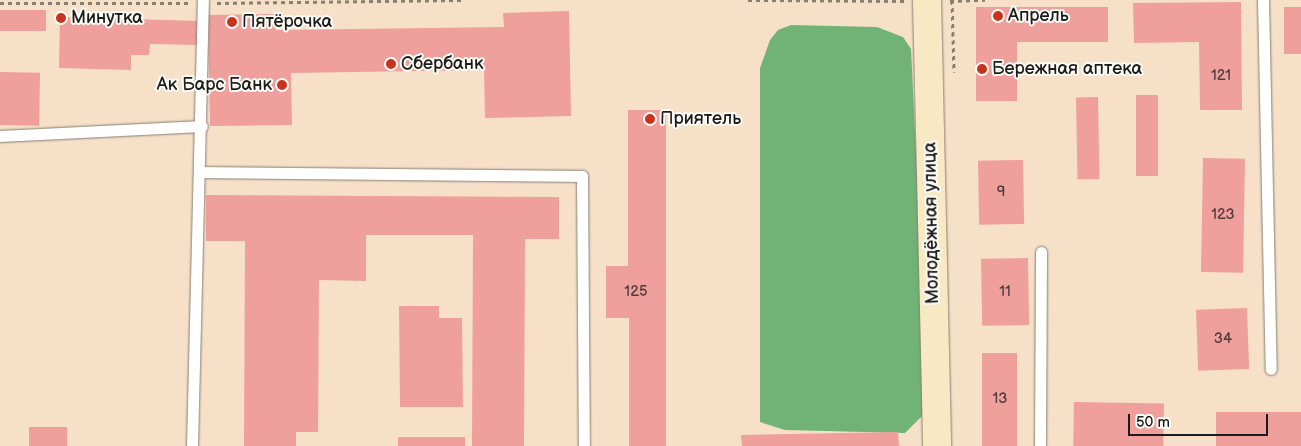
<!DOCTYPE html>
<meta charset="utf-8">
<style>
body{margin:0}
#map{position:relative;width:1301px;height:446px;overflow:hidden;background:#f6e1c8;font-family:"Balsamiq Sans",sans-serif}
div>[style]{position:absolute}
.forest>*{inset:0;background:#71b376}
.building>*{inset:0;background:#ef9f9c;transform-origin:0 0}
.path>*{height:3px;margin-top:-1.5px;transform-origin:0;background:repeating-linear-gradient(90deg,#897e72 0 4px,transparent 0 8px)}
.roads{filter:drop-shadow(0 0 1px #897e72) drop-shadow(0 0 1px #897e72)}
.lane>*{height:11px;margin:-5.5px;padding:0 5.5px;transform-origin:5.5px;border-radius:5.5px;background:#fff}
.secondary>*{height:28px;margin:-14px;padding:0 14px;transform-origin:14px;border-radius:14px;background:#f8e8c3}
.dots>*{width:14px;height:14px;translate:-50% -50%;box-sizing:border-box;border:2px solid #fdfcf7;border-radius:50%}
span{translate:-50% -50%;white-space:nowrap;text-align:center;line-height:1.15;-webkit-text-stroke:4px #fdfcf7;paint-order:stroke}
.number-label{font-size:15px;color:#513d3c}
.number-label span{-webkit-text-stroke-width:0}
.poi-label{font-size:18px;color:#1c1c1c}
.left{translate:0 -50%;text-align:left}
.right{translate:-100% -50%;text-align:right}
.street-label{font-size:18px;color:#1c1c1c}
.scale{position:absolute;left:1128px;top:414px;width:140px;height:22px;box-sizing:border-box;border:2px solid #1c1c1c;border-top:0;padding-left:6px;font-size:15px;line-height:18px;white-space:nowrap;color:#1c1c1c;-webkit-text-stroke:4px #fdfcf7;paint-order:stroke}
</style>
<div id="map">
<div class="forest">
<i style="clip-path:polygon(791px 25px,877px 27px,903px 37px,911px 49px,928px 401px,924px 414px,905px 433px,785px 430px,760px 422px,760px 68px,770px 40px,778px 30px)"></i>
</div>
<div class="building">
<i style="clip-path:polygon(1241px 2px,1242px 110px,1200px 110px,1199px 42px,1134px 43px,1133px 3px)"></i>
<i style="clip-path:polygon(976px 7px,1108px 7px,1108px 42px,1017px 42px,1017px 101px,976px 101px)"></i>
<i style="left:1284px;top:7px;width:17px;height:47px"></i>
<i style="left:0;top:10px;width:46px;height:21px"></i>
<i style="clip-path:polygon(569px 11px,571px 116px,485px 118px,484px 70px,291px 73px,292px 125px,210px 126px,208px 15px,275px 14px,276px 30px,504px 27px,503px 13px)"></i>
<i style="clip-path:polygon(60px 17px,201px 21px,201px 45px,150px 44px,149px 55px,131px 55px,131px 70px,59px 68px)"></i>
<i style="left:0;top:72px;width:40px;height:53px;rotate:1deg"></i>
<i style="left:1136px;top:95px;width:22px;height:81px"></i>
<i style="left:1098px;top:97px;width:82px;height:22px;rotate:89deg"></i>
<i style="clip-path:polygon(628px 110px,666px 110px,666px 446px,629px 446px,629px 318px,606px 318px,606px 266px,628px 266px)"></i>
<i style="left:1203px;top:158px;width:42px;height:114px;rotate:1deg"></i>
<i style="left:1023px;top:160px;width:64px;height:45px;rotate:89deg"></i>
<i style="clip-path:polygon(206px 195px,559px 197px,559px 239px,525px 239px,524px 446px,472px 446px,473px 235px,366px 235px,366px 281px,319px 280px,318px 432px,296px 432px,296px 446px,244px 446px,245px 241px,206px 241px)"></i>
<i style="left:1028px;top:258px;width:67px;height:47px;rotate:89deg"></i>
<i style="clip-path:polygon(399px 306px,439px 306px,439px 318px,462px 318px,463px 407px,400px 407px)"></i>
<i style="left:1247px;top:308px;width:61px;height:51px;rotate:88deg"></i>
<i style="left:982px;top:353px;width:35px;height:93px"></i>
<i style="left:1074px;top:402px;width:90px;height:44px;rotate:1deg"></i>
<i style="left:1216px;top:412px;width:85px;height:34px"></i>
<i style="left:29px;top:427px;width:38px;height:19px"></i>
<i style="clip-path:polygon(898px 432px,899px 446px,742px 446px,741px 435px)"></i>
<i style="left:398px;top:437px;width:67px;height:9px"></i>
</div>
<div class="path">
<i style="left:748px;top:0;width:158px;rotate:0.4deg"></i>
<i style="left:952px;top:0;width:72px;rotate:88.4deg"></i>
<i style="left:950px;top:1px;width:35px;rotate:-2deg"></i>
<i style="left:0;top:3px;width:189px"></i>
<i style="left:217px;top:3px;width:247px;rotate:-0.7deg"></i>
</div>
<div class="roads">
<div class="lane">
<i style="left:1263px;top:0;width:369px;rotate:88.8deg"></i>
<i style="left:0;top:136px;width:202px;rotate:-2.8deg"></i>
<i style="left:201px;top:172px;width:381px;rotate:0.6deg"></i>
<i style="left:582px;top:176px;width:270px;rotate:89.6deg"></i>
<i style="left:192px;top:446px;width:446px;rotate:-88.6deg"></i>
<i style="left:1040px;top:446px;width:194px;rotate:-89.7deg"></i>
</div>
<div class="secondary">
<i style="left:927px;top:0;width:446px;rotate:88.7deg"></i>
</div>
</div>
<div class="dots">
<i style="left:998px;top:16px;background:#c8321e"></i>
<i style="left:61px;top:18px;background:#c8321e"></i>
<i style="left:232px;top:22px;background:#c8321e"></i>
<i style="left:391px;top:64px;background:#c8321e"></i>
<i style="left:982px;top:69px;background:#c8321e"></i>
<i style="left:282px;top:85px;background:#c8321e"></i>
<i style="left:650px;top:119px;background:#c8321e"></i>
</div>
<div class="number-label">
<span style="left:1221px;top:76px">121</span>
<span style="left:1001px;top:192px">9</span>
<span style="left:1223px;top:215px">123</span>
<span style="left:636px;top:292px">125</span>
<span style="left:1005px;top:292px">11</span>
<span style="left:1223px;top:339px">34</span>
<span style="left:1000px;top:399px">13</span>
</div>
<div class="poi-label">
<span class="left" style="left:1008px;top:16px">Апрель</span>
<span class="left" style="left:71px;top:18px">Минутка</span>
<span class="left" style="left:242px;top:22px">Пятёрочка</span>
<span class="left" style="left:401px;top:64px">Сбербанк</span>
<span class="left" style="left:992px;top:69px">Бережная аптека</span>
<span class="right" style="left:272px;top:85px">Ак Барс Банк</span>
<span class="left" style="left:660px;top:119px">Приятель</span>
</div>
<div class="street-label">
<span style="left:932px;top:223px;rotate:-91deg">Молодёжная улица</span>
</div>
<div class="scale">50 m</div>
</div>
